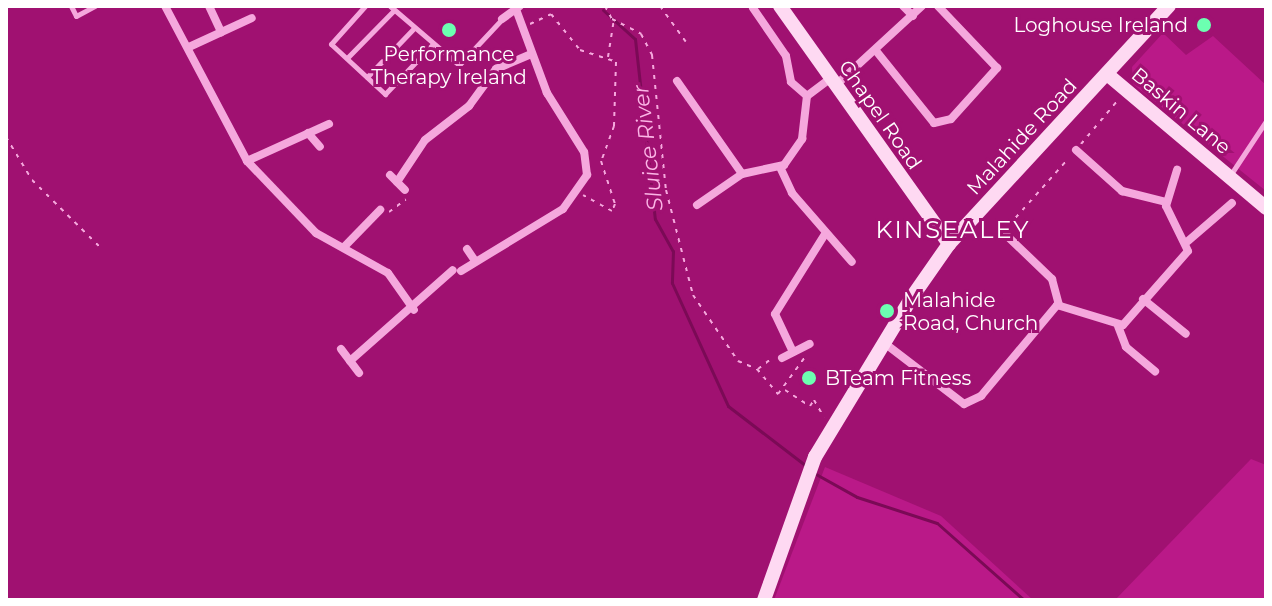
<!DOCTYPE html>
<style>
body{margin:0}
#map{position:relative;width:1272px;height:606px;overflow:hidden;background:#a01171;font-family:Montserrat,sans-serif}
div>[style]{position:absolute}
.green>*{inset:0;background:#ba1988}
.stream>*{height:3px;margin:-1.5px;padding:0 1.5px;transform-origin:1.5px;border-radius:1.5px;background:#7b0a56}
.path>*{height:2px;margin-top:-1px;transform-origin:0;background:repeating-linear-gradient(90deg,#f5a8dd 0 4px,transparent 0 10px)}
.lane>*{height:5px;margin:-2.5px;padding:0 2.5px;transform-origin:2.5px;border-radius:2.5px;background:#f5a8dd}
.street>*{height:8px;margin:-4px;padding:0 4px;transform-origin:4px;border-radius:4px;background:#f5a8dd}
.secondary>*{height:14px;margin:-7px;padding:0 7px;transform-origin:7px;border-radius:7px;background:#fed9f2}
.dots>*{width:22px;height:22px;translate:-50% -50%;box-sizing:border-box;border:4px solid #a01171;border-radius:50%}
span{translate:-50% -50%;white-space:nowrap;text-align:center;line-height:1.15;-webkit-text-stroke:6px #a01171;paint-order:stroke}
.poi-label{font-size:20px;color:#fff}
.right{translate:-100% -50%;text-align:right}
.left{translate:0 -50%;text-align:left}
.street-label{font-size:20px;color:#fff}
.water-label{font-size:22px;color:#fbb5e6;font-style:italic}
.quarter-label{font-size:24px;color:#fff;letter-spacing:2px}
.frame{position:absolute;inset:0;border:8px solid #fff;pointer-events:none}
</style>
<div id="map">
<div class="green">
<i style="clip-path:polygon(1163px 33px,1186px 55px,1213px 36px,1266px 85px,1266px 191px,1133px 84px,1132px 67px)"></i>
<i style="clip-path:polygon(1251px 459px,1266px 465px,1266px 600px,1115px 600px)"></i>
<i style="clip-path:polygon(825px 467px,941px 516px,1033px 600px,774px 600px)"></i>
</div>
<div class="stream">
<i style="left:603px;top:10px;width:43px;rotate:42.2deg"></i>
<i style="left:635px;top:39px;width:181px;rotate:83.7deg"></i>
<i style="left:655px;top:219px;width:37px;rotate:61deg"></i>
<i style="left:673px;top:251px;width:32px;rotate:92deg"></i>
<i style="left:672px;top:283px;width:135px;rotate:65.5deg"></i>
<i style="left:728px;top:406px;width:97px;rotate:37.5deg"></i>
<i style="left:814px;top:473px;width:49px;rotate:29.2deg"></i>
<i style="left:857px;top:497px;width:84px;rotate:18deg"></i>
<i style="left:937px;top:523px;width:116px;rotate:41.5deg"></i>
</div>
<div class="path">
<i style="left:605px;top:6px;width:15px;rotate:62deg"></i>
<i style="left:612px;top:19px;width:33px;rotate:27deg"></i>
<i style="left:641px;top:34px;width:24px;rotate:62deg"></i>
<i style="left:652px;top:55px;width:136px;rotate:84.1deg"></i>
<i style="left:666px;top:190px;width:108px;rotate:75.6deg"></i>
<i style="left:693px;top:295px;width:80px;rotate:55.7deg"></i>
<i style="left:738px;top:361px;width:21px;rotate:23deg"></i>
<i style="left:757px;top:369px;width:33px;rotate:50deg"></i>
<i style="left:778px;top:394px;width:46px;rotate:-53.9deg"></i>
<i style="left:660px;top:6px;width:44px;rotate:54.2deg"></i>
<i style="left:530px;top:24px;width:23px;rotate:-25deg"></i>
<i style="left:551px;top:14px;width:46px;rotate:51.1deg"></i>
<i style="left:580px;top:50px;width:38px;rotate:18deg"></i>
<i style="left:616px;top:62px;width:64px;rotate:91.8deg"></i>
<i style="left:614px;top:126px;width:37px;rotate:110deg"></i>
<i style="left:601px;top:161px;width:45px;rotate:72deg"></i>
<i style="left:615px;top:204px;width:8px;rotate:113deg"></i>
<i style="left:612px;top:211px;width:33px;rotate:-151deg"></i>
<i style="left:608px;top:57px;width:37px;rotate:-81deg"></i>
<i style="left:6px;top:137px;width:50px;rotate:58.8deg"></i>
<i style="left:32px;top:180px;width:95px;rotate:44.6deg"></i>
<i style="left:1081px;top:144px;width:57px;rotate:-49.9deg"></i>
<i style="left:389px;top:212px;width:21px;rotate:-37deg"></i>
<i style="left:1009px;top:225px;width:90px;rotate:-48.2deg"></i>
<i style="left:758px;top:369px;width:18px;rotate:-38deg"></i>
<i style="left:785px;top:390px;width:30px;rotate:33deg"></i>
<i style="left:810px;top:406px;width:7px;rotate:-56deg"></i>
<i style="left:814px;top:400px;width:20px;rotate:60deg"></i>
</div>
<div class="lane">
<i style="left:71px;top:6px;width:11px;rotate:63deg"></i>
<i style="left:76px;top:16px;width:21px;rotate:-28deg"></i>
<i style="left:365px;top:6px;width:51px;rotate:131.8deg"></i>
<i style="left:331px;top:44px;width:74px;rotate:42.8deg"></i>
<i style="left:385px;top:94px;width:69px;rotate:-46.2deg"></i>
<i style="left:390px;top:6px;width:91px;rotate:40.5deg"></i>
<i style="left:459px;top:65px;width:63px;rotate:-46.9deg"></i>
<i style="left:347px;top:58px;width:67px;rotate:-45.6deg"></i>
<i style="left:367px;top:77px;width:68px;rotate:-46.2deg"></i>
<i style="left:1231px;top:174px;width:64px;rotate:-56.6deg"></i>
</div>
<div class="street">
<i style="left:165px;top:6px;width:175px;rotate:62.1deg"></i>
<i style="left:247px;top:161px;width:100px;rotate:46.2deg"></i>
<i style="left:316px;top:233px;width:82px;rotate:29.1deg"></i>
<i style="left:388px;top:273px;width:45px;rotate:54.9deg"></i>
<i style="left:209px;top:6px;width:29px;rotate:65deg"></i>
<i style="left:903px;top:6px;width:14px;rotate:45deg"></i>
<i style="left:753px;top:8px;width:58px;rotate:55.5deg"></i>
<i style="left:786px;top:56px;width:26px;rotate:79deg"></i>
<i style="left:791px;top:82px;width:21px;rotate:41deg"></i>
<i style="left:502px;top:19px;width:22px;rotate:-36deg"></i>
<i style="left:189px;top:47px;width:69px;rotate:-24.7deg"></i>
<i style="left:877px;top:52px;width:91px;rotate:51.2deg"></i>
<i style="left:934px;top:123px;width:17px;rotate:-13deg"></i>
<i style="left:951px;top:119px;width:69px;rotate:-48deg"></i>
<i style="left:997px;top:68px;width:86px;rotate:-133.6deg"></i>
<i style="left:677px;top:81px;width:113px;rotate:55deg"></i>
<i style="left:836px;top:85px;width:117px;rotate:-42.6deg"></i>
<i style="left:308px;top:133px;width:18px;rotate:49deg"></i>
<i style="left:1076px;top:150px;width:62px;rotate:41.7deg"></i>
<i style="left:1122px;top:191px;width:45px;rotate:14deg"></i>
<i style="left:247px;top:161px;width:90px;rotate:-24.3deg"></i>
<i style="left:780px;top:167px;width:29px;rotate:65deg"></i>
<i style="left:792px;top:193px;width:91px;rotate:49deg"></i>
<i style="left:390px;top:175px;width:21px;rotate:45deg"></i>
<i style="left:397px;top:182px;width:50px;rotate:-56.3deg"></i>
<i style="left:425px;top:140px;width:56px;rotate:-37.7deg"></i>
<i style="left:469px;top:106px;width:46px;rotate:-53.9deg"></i>
<i style="left:496px;top:69px;width:39px;rotate:-23deg"></i>
<i style="left:697px;top:205px;width:55px;rotate:-34.6deg"></i>
<i style="left:742px;top:174px;width:43px;rotate:-12.1deg"></i>
<i style="left:784px;top:165px;width:32px;rotate:-55deg"></i>
<i style="left:802px;top:139px;width:43px;rotate:-83.4deg"></i>
<i style="left:807px;top:96px;width:30px;rotate:-37deg"></i>
<i style="left:1003px;top:232px;width:68px;rotate:43.8deg"></i>
<i style="left:1052px;top:279px;width:27px;rotate:75deg"></i>
<i style="left:1188px;top:241px;width:58px;rotate:-40.8deg"></i>
<i style="left:344px;top:247px;width:52px;rotate:-45.8deg"></i>
<i style="left:467px;top:249px;width:14px;rotate:56deg"></i>
<i style="left:461px;top:271px;width:119px;rotate:-31.3deg"></i>
<i style="left:563px;top:209px;width:42px;rotate:-54.8deg"></i>
<i style="left:587px;top:175px;width:23px;rotate:-97deg"></i>
<i style="left:584px;top:152px;width:70px;rotate:-122.1deg"></i>
<i style="left:547px;top:93px;width:90px;rotate:-110.3deg"></i>
<i style="left:1143px;top:299px;width:55px;rotate:39.1deg"></i>
<i style="left:1118px;top:326px;width:22px;rotate:69deg"></i>
<i style="left:1126px;top:347px;width:38px;rotate:40deg"></i>
<i style="left:883px;top:342px;width:102px;rotate:37.4deg"></i>
<i style="left:964px;top:404px;width:19px;rotate:-25deg"></i>
<i style="left:981px;top:396px;width:119px;rotate:-50.1deg"></i>
<i style="left:1057px;top:305px;width:69px;rotate:16.9deg"></i>
<i style="left:1123px;top:325px;width:98px;rotate:-48.7deg"></i>
<i style="left:1188px;top:251px;width:50px;rotate:-116.1deg"></i>
<i style="left:1166px;top:206px;width:38px;rotate:-73deg"></i>
<i style="left:341px;top:349px;width:30px;rotate:53deg"></i>
<i style="left:793px;top:352px;width:42px;rotate:-115.3deg"></i>
<i style="left:775px;top:314px;width:94px;rotate:-58deg"></i>
<i style="left:782px;top:358px;width:31px;rotate:-27deg"></i>
<i style="left:350px;top:361px;width:137px;rotate:-41.5deg"></i>
</div>
<div class="secondary">
<i style="left:780px;top:6px;width:292px;rotate:54.6deg"></i>
<i style="left:1107px;top:74px;width:208px;rotate:40.1deg"></i>
<i style="left:764px;top:600px;width:152px;rotate:-70.4deg"></i>
<i style="left:815px;top:457px;width:187px;rotate:-58.8deg"></i>
<i style="left:912px;top:297px;width:65px;rotate:-55.1deg"></i>
<i style="left:949px;top:244px;width:324px;rotate:-47.3deg"></i>
</div>
<div class="dots">
<i style="left:1204px;top:25px;background:#6cffb1"></i>
<i style="left:449px;top:30px;background:#6cffb1"></i>
<i style="left:887px;top:311px;background:#6cffb1"></i>
<i style="left:809px;top:378px;background:#6cffb1"></i>
</div>
<div class="poi-label">
<span class="right" style="left:1188px;top:25px">Loghouse Ireland</span>
<span style="left:449px;top:66px">Performance<br>Therapy Ireland</span>
<span class="left" style="left:903px;top:312px">Malahide<br>Road, Church</span>
<span class="left" style="left:825px;top:378px">BTeam Fitness</span>
</div>
<div class="street-label">
<span style="left:1181px;top:111px;rotate:40deg">Baskin Lane</span>
<span style="left:880px;top:115px;rotate:55deg">Chapel Road</span>
<span style="left:1022px;top:137px;rotate:-47deg">Malahide Road</span>
</div>
<div class="water-label">
<span style="left:648px;top:148px;rotate:-97deg">Sluice River</span>
</div>
<div class="quarter-label">
<span style="left:953px;top:230px">KINSEALEY</span>
</div>
<div class="frame"></div>
</div>
